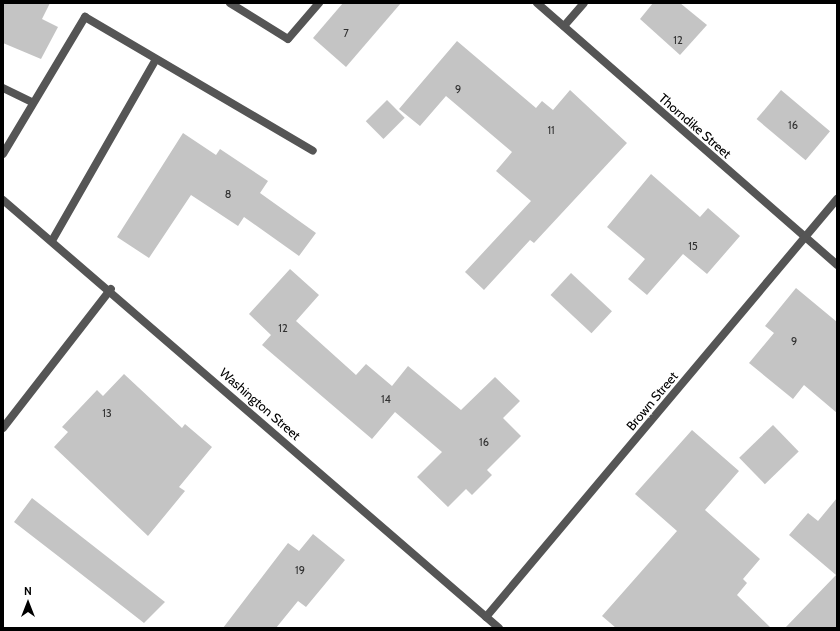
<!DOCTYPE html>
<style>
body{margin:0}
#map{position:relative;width:840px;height:631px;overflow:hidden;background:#fff;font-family:Cabin,sans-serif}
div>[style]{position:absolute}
.building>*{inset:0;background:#c4c4c4;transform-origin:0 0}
.service>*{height:8px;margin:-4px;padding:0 4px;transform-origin:4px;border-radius:4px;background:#555}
.minor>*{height:8px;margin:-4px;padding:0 4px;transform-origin:4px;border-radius:4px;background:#555}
span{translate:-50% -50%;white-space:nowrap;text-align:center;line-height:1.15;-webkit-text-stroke:3px #fff;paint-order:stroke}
.number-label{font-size:11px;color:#313131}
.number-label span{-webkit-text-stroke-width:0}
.street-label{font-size:13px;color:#000}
.frame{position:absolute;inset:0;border:4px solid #000;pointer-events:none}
.north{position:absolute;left:8px;top:583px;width:40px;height:40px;-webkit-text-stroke:3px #fff;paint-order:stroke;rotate:0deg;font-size:11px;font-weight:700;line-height:16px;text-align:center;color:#000}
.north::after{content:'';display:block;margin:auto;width:14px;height:18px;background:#000;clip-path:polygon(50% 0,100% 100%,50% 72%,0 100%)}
</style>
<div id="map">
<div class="building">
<i style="clip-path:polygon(3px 3px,50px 3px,42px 19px,58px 27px,41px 59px,3px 43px)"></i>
<i style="clip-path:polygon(343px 3px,401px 3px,346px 67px,313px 38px)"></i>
<i style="clip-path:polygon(653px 3px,680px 3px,707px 25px,680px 55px,640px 19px)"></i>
<i style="clip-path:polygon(457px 41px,536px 108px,542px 101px,553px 110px,570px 90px,627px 143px,534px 243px,530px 240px,484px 290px,465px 272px,531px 201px,496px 171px,512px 152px,446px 96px,420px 126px,399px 109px)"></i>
<i style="left:781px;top:90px;width:64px;height:38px;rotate:40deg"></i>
<i style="left:387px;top:100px;width:25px;height:30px;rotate:45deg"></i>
<i style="clip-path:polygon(183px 133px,216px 155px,220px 149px,268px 181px,260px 193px,316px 233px,299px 256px,244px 217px,238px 226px,191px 195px,149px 258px,117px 237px)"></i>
<i style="clip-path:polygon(651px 174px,700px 217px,708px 208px,740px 236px,707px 274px,683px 254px,647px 295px,628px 279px,645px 259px,607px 227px)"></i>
<i style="clip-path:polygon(290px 269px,319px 295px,296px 321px,356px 375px,366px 364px,392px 386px,408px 366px,461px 410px,495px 377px,520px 401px,503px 418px,521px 436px,487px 470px,492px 475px,472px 495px,466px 489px,448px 507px,417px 477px,442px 452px,395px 412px,372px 439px,262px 345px,271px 335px,249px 314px)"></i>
<i style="left:571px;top:273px;width:56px;height:30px;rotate:43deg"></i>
<i style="clip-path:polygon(796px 288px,837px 322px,837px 413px,804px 385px,793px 399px,749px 363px,774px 333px,765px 326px)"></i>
<i style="clip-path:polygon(124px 374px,182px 428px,185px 424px,212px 447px,179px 487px,185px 491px,148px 536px,54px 447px,68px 432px,62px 427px,97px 390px,103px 396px)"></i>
<i style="left:773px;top:425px;width:37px;height:47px;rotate:46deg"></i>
<i style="clip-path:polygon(692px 430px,739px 471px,705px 510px,760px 559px,743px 579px,747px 583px,737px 595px,771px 628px,616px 628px,602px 616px,677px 531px,635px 494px)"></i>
<i style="clip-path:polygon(32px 498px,165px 602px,144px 623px,58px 556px,14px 522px)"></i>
<i style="clip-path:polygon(837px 498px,837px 628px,785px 628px,836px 575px,789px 535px,808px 513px,818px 521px)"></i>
<i style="clip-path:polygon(313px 534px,345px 560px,306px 607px,298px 601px,276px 628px,223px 628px,288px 543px,299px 551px)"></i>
</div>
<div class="service">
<i style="left:230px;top:3px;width:68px;rotate:31.8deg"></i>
<i style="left:288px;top:39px;width:48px;rotate:-49.3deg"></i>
<i style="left:3px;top:88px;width:32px;rotate:26deg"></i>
<i style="left:3px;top:154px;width:160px;rotate:-59.1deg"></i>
<i style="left:85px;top:17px;width:264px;rotate:30.4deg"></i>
<i style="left:53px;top:239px;width:207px;rotate:-60.2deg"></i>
<i style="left:3px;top:428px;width:176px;rotate:-52.2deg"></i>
</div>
<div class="minor">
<i style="left:537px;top:3px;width:398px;rotate:41.1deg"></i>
<i style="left:564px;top:26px;width:30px;rotate:-49deg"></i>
<i style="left:3px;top:200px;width:655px;rotate:40.79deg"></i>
<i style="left:486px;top:617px;width:546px;rotate:-49.98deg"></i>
</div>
<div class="number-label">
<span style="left:346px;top:33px">7</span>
<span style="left:678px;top:40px">12</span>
<span style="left:458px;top:89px">9</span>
<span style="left:793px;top:125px">16</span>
<span style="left:551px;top:130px">11</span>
<span style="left:228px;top:194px">8</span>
<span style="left:693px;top:246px">15</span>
<span style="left:283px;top:328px">12</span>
<span style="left:794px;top:341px">9</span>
<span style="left:386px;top:399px">14</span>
<span style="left:107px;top:413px">13</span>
<span style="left:484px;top:442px">16</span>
<span style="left:300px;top:570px">19</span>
</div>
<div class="street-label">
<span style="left:695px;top:126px;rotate:41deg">Thorndike Street</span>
<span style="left:652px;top:401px;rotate:-50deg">Brown Street</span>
<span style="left:260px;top:404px;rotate:41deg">Washington Street</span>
</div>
<div class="frame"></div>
<div class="north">N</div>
</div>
